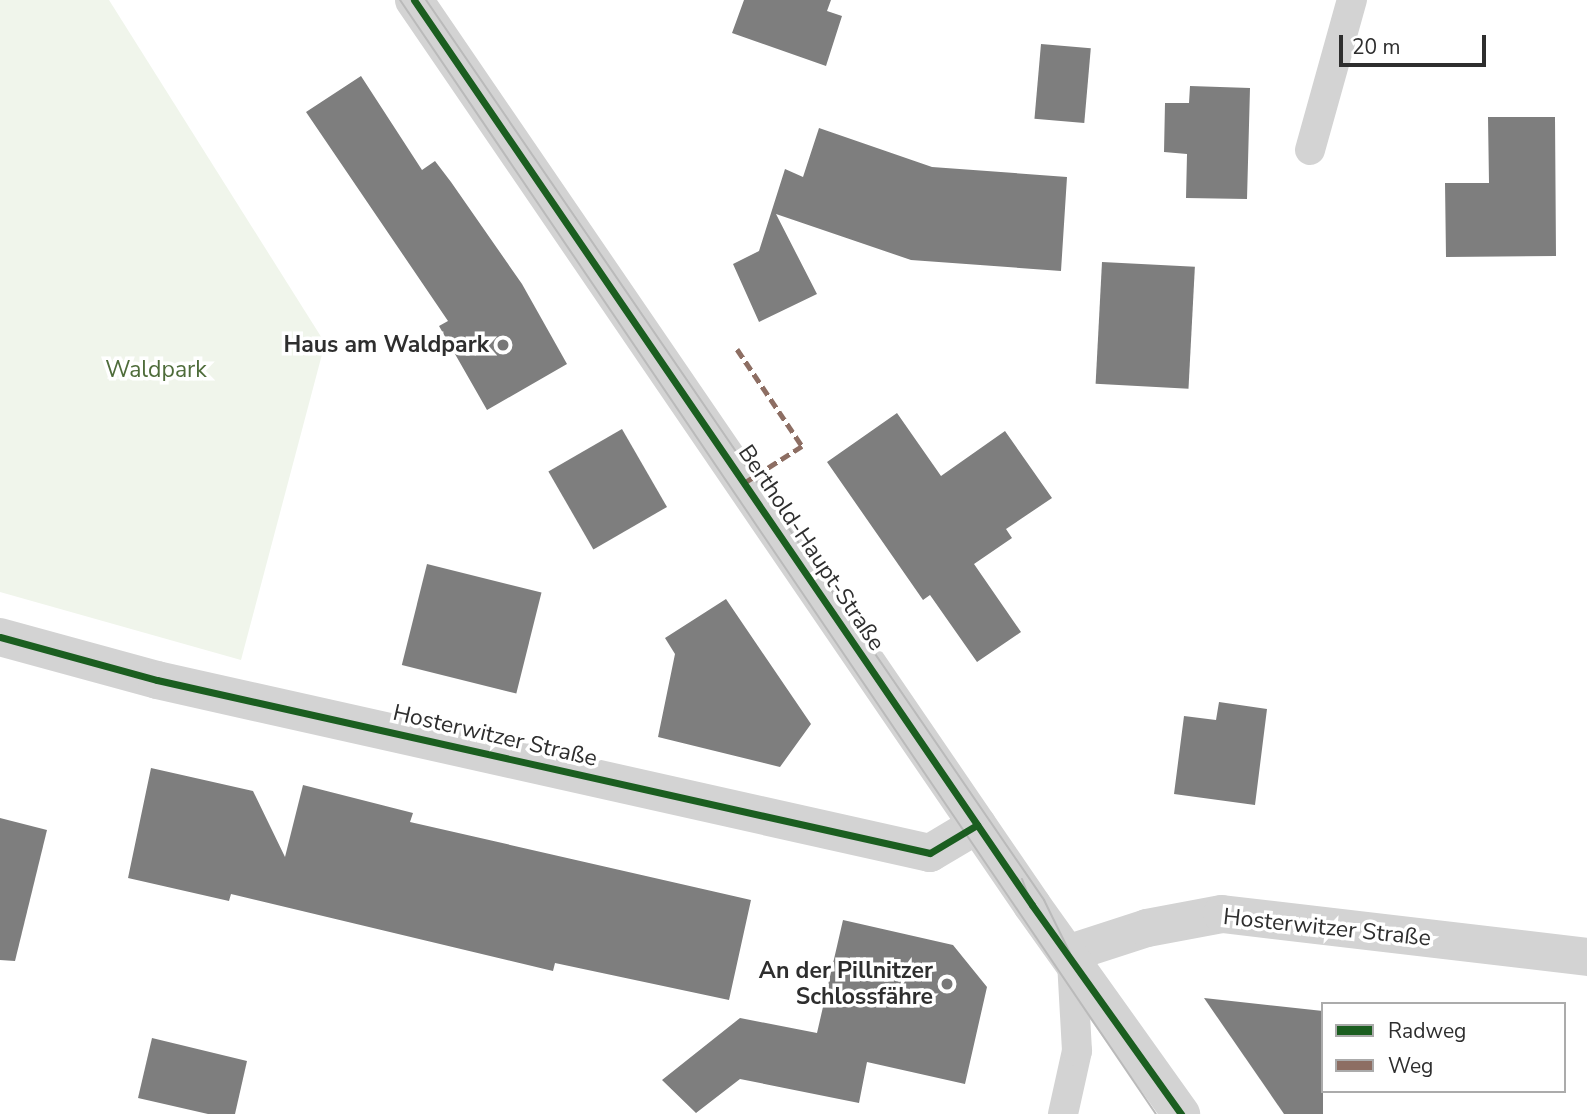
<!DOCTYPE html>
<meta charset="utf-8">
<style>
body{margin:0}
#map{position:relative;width:1587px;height:1114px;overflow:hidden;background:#fff;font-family:"Nunito Sans",sans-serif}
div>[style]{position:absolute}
.green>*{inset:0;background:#f0f5eb}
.building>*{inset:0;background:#7e7e7e;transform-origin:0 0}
.service>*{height:30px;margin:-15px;padding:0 15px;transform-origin:15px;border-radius:15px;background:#d3d3d3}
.minor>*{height:38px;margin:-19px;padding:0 19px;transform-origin:19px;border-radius:19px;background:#d3d3d3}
.tertiary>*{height:38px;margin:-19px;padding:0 19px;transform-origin:19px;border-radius:19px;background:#d3d3d3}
.tram>*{height:2px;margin:-1px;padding:0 1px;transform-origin:1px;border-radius:1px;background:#bababa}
.quiet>*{height:5px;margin-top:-2.5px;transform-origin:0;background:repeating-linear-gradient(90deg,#8d6e63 0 10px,transparent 0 15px)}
.cycleway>*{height:7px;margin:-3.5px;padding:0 3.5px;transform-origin:3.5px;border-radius:3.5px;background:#1b5e20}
.dots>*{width:19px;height:19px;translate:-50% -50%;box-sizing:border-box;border:4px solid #fff;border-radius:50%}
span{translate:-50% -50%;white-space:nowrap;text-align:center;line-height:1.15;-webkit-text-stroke:7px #fff;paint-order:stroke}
.poi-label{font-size:23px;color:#2e2e2e;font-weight:700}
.right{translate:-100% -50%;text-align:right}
.park-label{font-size:23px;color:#4e6c3a}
.street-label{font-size:23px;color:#2e2e2e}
.legend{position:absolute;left:1321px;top:1002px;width:245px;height:91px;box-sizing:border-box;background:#fff;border:2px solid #ababab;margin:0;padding:9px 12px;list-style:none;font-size:21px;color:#2e2e2e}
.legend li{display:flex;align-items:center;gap:14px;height:35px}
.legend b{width:35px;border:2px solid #ababab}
.scale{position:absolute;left:1339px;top:35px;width:147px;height:32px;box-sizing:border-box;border:4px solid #2e2e2e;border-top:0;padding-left:9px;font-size:21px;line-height:24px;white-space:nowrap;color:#2e2e2e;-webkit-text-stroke:5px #fff;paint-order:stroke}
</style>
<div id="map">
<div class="green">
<i style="clip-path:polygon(0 0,109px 0,325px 343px,241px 660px,0 592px)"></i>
</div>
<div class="building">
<i style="clip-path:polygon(744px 0,831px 0,827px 11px,842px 16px,826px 66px,732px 33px)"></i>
<i style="left:1041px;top:44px;width:50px;height:75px;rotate:5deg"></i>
<i style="clip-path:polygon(361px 76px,422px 170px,435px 161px,451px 182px,522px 284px,567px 364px,487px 410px,439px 326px,448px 321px,306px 112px)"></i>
<i style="clip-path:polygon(1190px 86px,1250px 88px,1247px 199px,1186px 198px,1187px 154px,1164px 152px,1165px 103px,1189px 103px)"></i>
<i style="clip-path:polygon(1488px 117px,1555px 117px,1556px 256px,1446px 257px,1445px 183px,1489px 183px)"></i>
<i style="clip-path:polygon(819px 128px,932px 167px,1067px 177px,1061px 271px,911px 260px,776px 214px,817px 294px,759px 322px,733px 264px,759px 251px,785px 169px,803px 177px)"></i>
<i style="left:1102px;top:262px;width:93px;height:122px;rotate:3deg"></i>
<i style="clip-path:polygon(897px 413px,941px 476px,1005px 431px,1052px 498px,1006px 529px,1012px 538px,974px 564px,1021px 632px,977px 662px,930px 595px,923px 600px,827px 462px)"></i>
<i style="left:622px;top:429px;width:90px;height:85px;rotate:60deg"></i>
<i style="left:427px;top:564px;width:118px;height:104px;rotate:14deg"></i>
<i style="clip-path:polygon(726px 599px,811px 724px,780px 767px,658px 737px,675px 654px,665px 638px)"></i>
<i style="clip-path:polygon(1219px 702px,1267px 709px,1255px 805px,1174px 794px,1184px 716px,1216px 720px)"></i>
<i style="clip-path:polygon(151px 768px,253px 791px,285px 857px,303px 785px,413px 813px,410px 822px,751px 900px,729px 1000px,555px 963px,553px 971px,231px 894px,229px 901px,128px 878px)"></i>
<i style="clip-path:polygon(0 818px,47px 830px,15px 961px,0 960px)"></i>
<i style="clip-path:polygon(843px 920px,953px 945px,987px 987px,965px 1084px,867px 1062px,859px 1103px,740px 1079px,696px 1113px,662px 1080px,740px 1018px,817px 1033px)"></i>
<i style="clip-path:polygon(1204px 998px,1323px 1011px,1323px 1114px,1284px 1114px)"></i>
<i style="clip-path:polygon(152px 1038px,247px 1061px,235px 1114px,208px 1114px,138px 1098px)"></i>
</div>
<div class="service">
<i style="left:1310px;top:150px;width:156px;rotate:-74.4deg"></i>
<i style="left:1063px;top:1114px;width:65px;rotate:-77.5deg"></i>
<i style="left:1077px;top:1051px;width:89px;rotate:-93.2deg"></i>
</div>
<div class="minor">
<i style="left:0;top:637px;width:163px;rotate:15.3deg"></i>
<i style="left:157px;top:680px;width:792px;rotate:12.62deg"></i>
<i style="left:930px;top:853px;width:55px;rotate:-30.8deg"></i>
<i style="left:1070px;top:953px;width:81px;rotate:-18deg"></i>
<i style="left:1147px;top:928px;width:76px;rotate:-10.6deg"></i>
<i style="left:1222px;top:914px;width:368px;rotate:6.7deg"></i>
</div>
<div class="tertiary">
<i style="left:414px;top:0;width:1096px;rotate:55.67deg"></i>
<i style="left:1032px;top:905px;width:257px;rotate:54.5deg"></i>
</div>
<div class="tram">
<i style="left:400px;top:0;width:1346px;rotate:55.84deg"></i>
<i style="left:426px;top:0;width:1092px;rotate:55.52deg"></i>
<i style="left:1044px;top:900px;width:59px;rotate:63.9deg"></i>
<i style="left:1022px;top:879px;width:28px;rotate:69deg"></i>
</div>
<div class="quiet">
<i style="left:737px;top:349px;width:117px;rotate:56.2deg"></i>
<i style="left:802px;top:446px;width:69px;rotate:147.5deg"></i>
</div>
<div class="cycleway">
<i style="left:414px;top:0;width:1096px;rotate:55.67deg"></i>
<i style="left:1032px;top:905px;width:257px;rotate:54.5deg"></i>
<i style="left:0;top:637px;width:163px;rotate:15.3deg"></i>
<i style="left:157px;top:680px;width:792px;rotate:12.62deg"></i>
<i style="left:930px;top:853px;width:55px;rotate:-30.8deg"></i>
</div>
<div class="dots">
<i style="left:503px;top:345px;background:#777"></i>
<i style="left:947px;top:984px;background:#777"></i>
</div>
<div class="poi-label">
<span class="right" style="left:489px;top:345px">Haus am Waldpark</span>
<span class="right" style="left:933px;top:984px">An der Pillnitzer<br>Schlossfähre</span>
</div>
<div class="park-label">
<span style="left:156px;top:370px">Waldpark</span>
</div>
<div class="street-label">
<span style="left:811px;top:548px;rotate:56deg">Berthold-Haupt-Straße</span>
<span style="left:495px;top:736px;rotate:13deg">Hosterwitzer Straße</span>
<span style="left:1327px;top:928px;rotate:6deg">Hosterwitzer Straße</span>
</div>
<ul class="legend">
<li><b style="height:9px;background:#1b5e20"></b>Radweg</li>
<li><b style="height:9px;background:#8d6e63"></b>Weg</li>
</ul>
<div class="scale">20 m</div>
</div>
